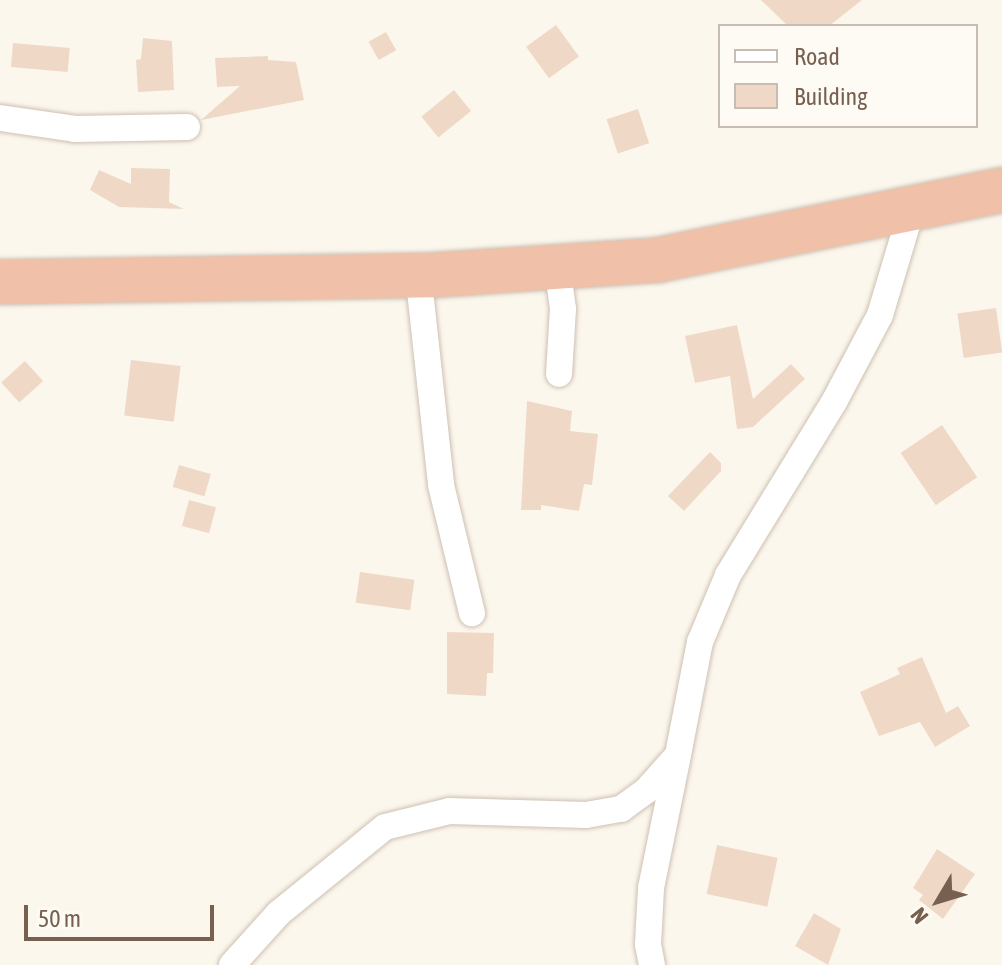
<!DOCTYPE html>
<style>
body{margin:0}
#map{position:relative;width:1002px;height:965px;overflow:hidden;background:#fcf7ed;font-family:"Asap Condensed",sans-serif}
div>[style]{position:absolute}
.building>*{inset:0;background:#efd9c6;transform-origin:0 0}
.roads{filter:drop-shadow(0 0 2px #cec0b2) drop-shadow(0 0 2px #cec0b2)}
.street>*{height:26px;margin:-13px;padding:0 13px;transform-origin:13px;border-radius:13px;background:#fff}
.highway>*{height:44px;margin:-22px;padding:0 22px;transform-origin:22px;border-radius:22px;background:#f1c0a9}
span{translate:-50% -50%;white-space:nowrap;text-align:center;line-height:1.15;-webkit-text-stroke:6px #fefbf4;paint-order:stroke}
.legend{position:absolute;left:718px;top:24px;width:260px;height:104px;box-sizing:border-box;background:#fefbf4;border:2px solid #c8bdb2;margin:0;padding:10px 14px;list-style:none;font-size:24px;color:#776050}
.legend li{display:flex;align-items:center;gap:16px;height:40px}
.legend b{width:40px;border:2px solid #c8bdb2}
.north{position:absolute;left:898px;top:861px;width:80px;height:80px;-webkit-text-stroke:6px #fefbf4;paint-order:stroke;rotate:232deg;font-size:22px;font-weight:700;line-height:32px;text-align:center;color:#776050}
.north::after{content:'';display:block;margin:auto;width:28px;height:36px;background:#776050;clip-path:polygon(50% 0,100% 100%,50% 72%,0 100%)}
.scale{position:absolute;left:24px;top:905px;width:190px;height:36px;box-sizing:border-box;border:4px solid #776050;border-top:0;padding-left:10px;font-size:24px;line-height:28px;white-space:nowrap;color:#776050;-webkit-text-stroke:6px #fefbf4;paint-order:stroke}
</style>
<div id="map">
<div class="building">
<i style="clip-path:polygon(761px 0,862px 0,829px 26px,788px 26px)"></i>
<i style="left:556px;top:25px;width:39px;height:37px;rotate:54deg"></i>
<i style="left:386px;top:32px;width:21px;height:20px;rotate:61deg"></i>
<i style="clip-path:polygon(143px 38px,172px 41px,174px 90px,138px 92px,136px 60px,141px 59px)"></i>
<i style="left:13px;top:43px;width:57px;height:24px;rotate:5deg"></i>
<i style="clip-path:polygon(268px 56px,268px 60px,296px 62px,304px 100px,201px 120px,240px 86px,217px 87px,215px 58px)"></i>
<i style="left:454px;top:90px;width:27px;height:42px;rotate:51deg"></i>
<i style="left:638px;top:109px;width:36px;height:33px;rotate:72deg"></i>
<i style="clip-path:polygon(131px 168px,170px 169px,169px 202px,184px 209px,119px 207px,90px 190px,99px 170px,131px 184px)"></i>
<i style="left:996px;top:308px;width:45px;height:39px;rotate:82deg"></i>
<i style="clip-path:polygon(737px 325px,753px 399px,791px 364px,805px 379px,753px 427px,737px 429px,730px 376px,695px 383px,685px 336px)"></i>
<i style="left:131px;top:360px;width:50px;height:56px;rotate:7deg"></i>
<i style="left:25px;top:361px;width:27px;height:32px;rotate:48deg"></i>
<i style="clip-path:polygon(527px 401px,572px 411px,570px 431px,598px 434px,592px 485px,584px 484px,579px 511px,541px 505px,541px 510px,521px 510px)"></i>
<i style="left:942px;top:425px;width:63px;height:50px;rotate:56deg"></i>
<i style="clip-path:polygon(710px 452px,721px 463px,721px 471px,684px 511px,668px 496px)"></i>
<i style="left:179px;top:465px;width:33px;height:23px;rotate:16deg"></i>
<i style="left:189px;top:500px;width:28px;height:27px;rotate:15deg"></i>
<i style="left:360px;top:572px;width:55px;height:31px;rotate:8deg"></i>
<i style="clip-path:polygon(447px 632px,494px 633px,493px 673px,487px 673px,486px 696px,447px 694px)"></i>
<i style="clip-path:polygon(922px 657px,946px 713px,958px 706px,970px 726px,935px 747px,920px 722px,879px 736px,860px 692px,900px 674px,897px 668px)"></i>
<i style="left:717px;top:845px;width:62px;height:50px;rotate:12deg"></i>
<i style="clip-path:polygon(937px 849px,975px 874px,943px 919px,919px 900px,923px 895px,913px 888px)"></i>
<i style="clip-path:polygon(814px 913px,841px 929px,828px 965px,795px 946px)"></i>
</div>
<div class="roads">
<div class="street">
<i style="left:0;top:118px;width:76px;rotate:8.3deg"></i>
<i style="left:75px;top:129px;width:112px;rotate:-1deg"></i>
<i style="left:557px;top:265px;width:44px;rotate:82.2deg"></i>
<i style="left:563px;top:309px;width:65px;rotate:93.5deg"></i>
<i style="left:418px;top:272px;width:214px;rotate:83.8deg"></i>
<i style="left:441px;top:485px;width:132px;rotate:76.4deg"></i>
<i style="left:232px;top:965px;width:70px;rotate:-47.9deg"></i>
<i style="left:279px;top:913px;width:136px;rotate:-39.1deg"></i>
<i style="left:385px;top:827px;width:66px;rotate:-14deg"></i>
<i style="left:449px;top:811px;width:137px;rotate:1.7deg"></i>
<i style="left:586px;top:815px;width:36px;rotate:-10deg"></i>
<i style="left:621px;top:809px;width:31px;rotate:-36deg"></i>
<i style="left:646px;top:791px;width:48px;rotate:-48.4deg"></i>
<i style="left:678px;top:755px;width:115px;rotate:-79deg"></i>
<i style="left:700px;top:642px;width:73px;rotate:-67.3deg"></i>
<i style="left:728px;top:575px;width:203px;rotate:-58.5deg"></i>
<i style="left:834px;top:402px;width:98px;rotate:-62.1deg"></i>
<i style="left:880px;top:315px;width:112px;rotate:-73.3deg"></i>
<i style="left:652px;top:965px;width:21px;rotate:-101deg"></i>
<i style="left:648px;top:944px;width:56px;rotate:-86.9deg"></i>
<i style="left:651px;top:888px;width:131px;rotate:-78.5deg"></i>
</div>
<div class="highway">
<i style="left:0;top:282px;width:435px;rotate:-0.9deg"></i>
<i style="left:435px;top:275px;width:224px;rotate:-3.8deg"></i>
<i style="left:658px;top:260px;width:351px;rotate:-11.5deg"></i>
</div>
</div>
<ul class="legend">
<li><b style="height:10px;background:#fff"></b>Road</li>
<li><b style="height:22px;background:#efd9c6"></b>Building</li>
</ul>
<div class="north">N</div>
<div class="scale">50 m</div>
</div>
